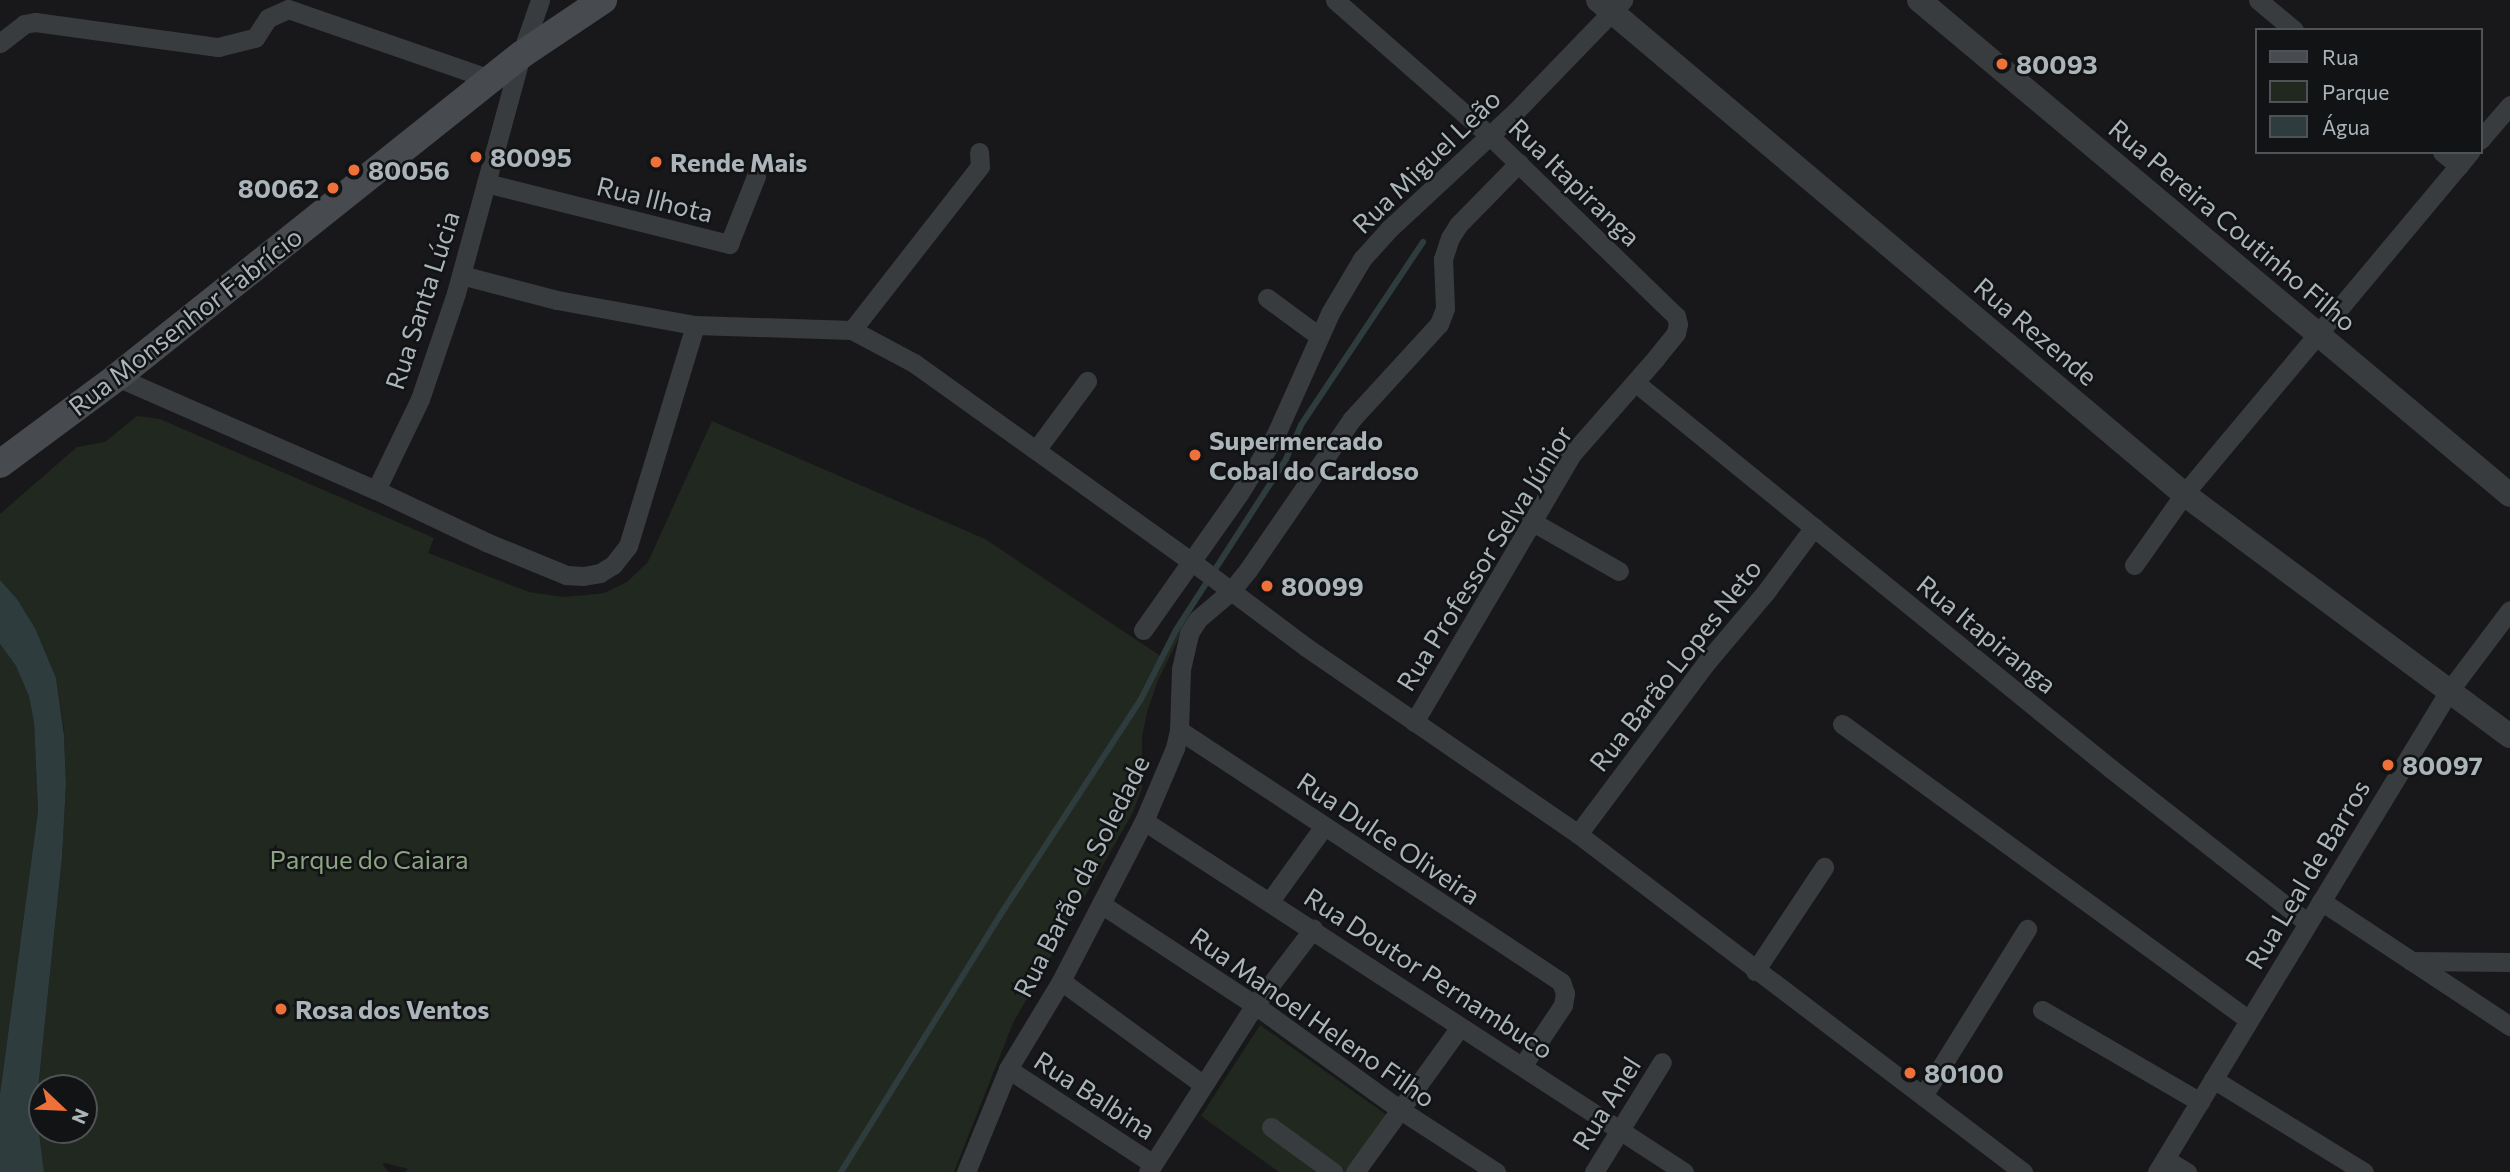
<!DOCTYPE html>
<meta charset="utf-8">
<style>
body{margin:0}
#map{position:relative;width:2510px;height:1172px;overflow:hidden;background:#18181a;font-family:Commissioner,sans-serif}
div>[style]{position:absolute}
.green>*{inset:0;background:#21281f}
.water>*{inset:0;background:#2e3c3e}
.stream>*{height:6px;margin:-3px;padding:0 3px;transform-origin:3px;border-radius:3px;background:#2e3c3e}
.minor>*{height:19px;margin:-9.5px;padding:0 9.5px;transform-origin:9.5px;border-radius:9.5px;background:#393c3f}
.tertiary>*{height:24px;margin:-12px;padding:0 12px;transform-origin:12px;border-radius:12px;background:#393c3f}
.secondary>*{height:28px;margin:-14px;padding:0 14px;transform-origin:14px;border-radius:14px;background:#474b4f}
.dots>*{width:19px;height:19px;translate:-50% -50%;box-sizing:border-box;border:4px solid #121315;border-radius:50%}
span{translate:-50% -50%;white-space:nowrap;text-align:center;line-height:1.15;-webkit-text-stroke:5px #121315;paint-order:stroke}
.poi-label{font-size:26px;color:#aab4b9;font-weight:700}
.left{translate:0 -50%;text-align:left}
.right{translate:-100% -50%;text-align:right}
.street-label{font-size:26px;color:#aab4b9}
.park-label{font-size:26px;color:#8ca481}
.legend{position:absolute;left:2255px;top:28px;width:228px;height:126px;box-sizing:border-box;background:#121315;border:2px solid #4f5357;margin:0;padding:9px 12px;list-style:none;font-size:21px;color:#aab4b9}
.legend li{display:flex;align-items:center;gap:14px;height:35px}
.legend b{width:35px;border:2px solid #4f5357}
.north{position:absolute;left:28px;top:1074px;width:70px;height:70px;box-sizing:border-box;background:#121315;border:2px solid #4f5357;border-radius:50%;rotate:113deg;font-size:19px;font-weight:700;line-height:28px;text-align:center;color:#aab4b9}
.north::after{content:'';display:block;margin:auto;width:24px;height:32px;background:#f07039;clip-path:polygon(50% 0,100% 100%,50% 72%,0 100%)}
</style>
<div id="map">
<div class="green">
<i style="clip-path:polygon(evenodd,137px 416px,160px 419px,434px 538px,428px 553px,529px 592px,562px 597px,587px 595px,604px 593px,627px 582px,648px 562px,712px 421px,985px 539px,1162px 657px,1200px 595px,1158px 680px,1148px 709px,1142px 736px,1142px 788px,1133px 812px,1013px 1023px,954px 1172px,405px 1172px,408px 1169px,385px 1163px,382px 1164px,389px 1172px,44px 1172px,36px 1109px,62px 857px,66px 784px,64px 730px,56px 678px,35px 628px,17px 599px,0 580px,0 514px,77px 447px,105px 442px,137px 416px,42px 1088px,84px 1088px,84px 1130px,42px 1130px,42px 1088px)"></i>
<i style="clip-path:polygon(0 644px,16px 666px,30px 696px,34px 722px,38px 811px,0 1094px)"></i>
<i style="clip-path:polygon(1260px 1025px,1391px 1118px,1350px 1172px,1279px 1172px,1201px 1116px)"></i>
</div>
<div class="water">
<i style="clip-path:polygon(0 580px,17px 599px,35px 628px,56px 678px,64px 735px,66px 784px,62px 857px,36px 1109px,44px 1172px,0 1172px,0 1094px,38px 811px,34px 722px,29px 696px,16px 666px,0 644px)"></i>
</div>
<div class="stream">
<i style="left:841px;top:1172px;width:300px;rotate:-58.2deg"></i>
<i style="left:999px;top:917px;width:258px;rotate:-56.9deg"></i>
<i style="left:1140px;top:701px;width:80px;rotate:-63.1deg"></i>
<i style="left:1176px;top:630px;width:203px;rotate:-57.2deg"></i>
<i style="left:1286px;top:459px;width:37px;rotate:-66deg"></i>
<i style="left:1301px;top:425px;width:220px;rotate:-56.3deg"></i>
</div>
<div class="minor">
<i style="left:1335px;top:0;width:206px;rotate:41.3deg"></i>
<i style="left:1490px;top:136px;width:259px;rotate:44.1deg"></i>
<i style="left:1676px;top:316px;width:8px;rotate:76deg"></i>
<i style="left:1678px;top:324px;width:9px;rotate:103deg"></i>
<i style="left:1676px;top:333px;width:32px;rotate:129deg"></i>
<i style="left:1656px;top:358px;width:128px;rotate:131.2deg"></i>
<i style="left:1572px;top:454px;width:311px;rotate:120.5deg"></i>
<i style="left:2258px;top:0;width:47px;rotate:39.8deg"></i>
<i style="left:0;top:43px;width:31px;rotate:-38deg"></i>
<i style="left:24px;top:24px;width:11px;rotate:-10deg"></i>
<i style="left:35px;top:22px;width:185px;rotate:7.8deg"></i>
<i style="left:218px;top:47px;width:38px;rotate:-14deg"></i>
<i style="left:255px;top:38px;width:24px;rotate:-57deg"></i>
<i style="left:268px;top:18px;width:22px;rotate:-24deg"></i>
<i style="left:288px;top:9px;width:214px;rotate:19.1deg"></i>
<i style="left:2480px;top:140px;width:46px;rotate:-49.4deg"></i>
<i style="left:2442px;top:152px;width:22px;rotate:39deg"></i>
<i style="left:486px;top:183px;width:251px;rotate:14.1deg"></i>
<i style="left:729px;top:244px;width:73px;rotate:-68.3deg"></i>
<i style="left:461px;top:275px;width:99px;rotate:14.6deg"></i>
<i style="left:557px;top:300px;width:140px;rotate:10.3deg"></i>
<i style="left:695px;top:325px;width:157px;rotate:1.8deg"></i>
<i style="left:852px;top:330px;width:70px;rotate:28deg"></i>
<i style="left:914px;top:363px;width:340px;rotate:35.6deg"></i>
<i style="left:1191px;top:561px;width:144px;rotate:36.8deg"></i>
<i style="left:1306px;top:647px;width:330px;rotate:34.5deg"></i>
<i style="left:1578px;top:834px;width:559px;rotate:37.22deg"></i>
<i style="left:1267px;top:298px;width:64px;rotate:36.2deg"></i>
<i style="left:852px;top:330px;width:208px;rotate:-52deg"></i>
<i style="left:980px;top:166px;width:14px;rotate:-94deg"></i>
<i style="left:117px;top:377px;width:283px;rotate:23.6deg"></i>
<i style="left:376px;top:490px;width:122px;rotate:25.3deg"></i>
<i style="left:486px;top:542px;width:87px;rotate:22.4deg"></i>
<i style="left:566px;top:575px;width:17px;rotate:3deg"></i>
<i style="left:583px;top:576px;width:17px;rotate:-10deg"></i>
<i style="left:600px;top:573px;width:15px;rotate:-32deg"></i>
<i style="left:613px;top:565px;width:24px;rotate:-52deg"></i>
<i style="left:628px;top:546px;width:231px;rotate:-73.1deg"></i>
<i style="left:1636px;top:383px;width:611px;rotate:39.08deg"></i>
<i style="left:2110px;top:768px;width:251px;rotate:38.1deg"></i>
<i style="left:1036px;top:450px;width:86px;rotate:-53.5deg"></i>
<i style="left:376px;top:490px;width:101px;rotate:-64.2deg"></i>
<i style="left:420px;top:399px;width:112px;rotate:-71.2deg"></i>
<i style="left:456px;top:293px;width:247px;rotate:-74.7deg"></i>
<i style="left:521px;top:55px;width:58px;rotate:-70.9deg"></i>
<i style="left:1531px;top:521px;width:101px;rotate:29.6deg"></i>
<i style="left:2134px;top:565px;width:87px;rotate:-54.8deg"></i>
<i style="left:2184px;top:494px;width:446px;rotate:-50.1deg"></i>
<i style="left:1143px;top:630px;width:166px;rotate:-54.8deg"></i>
<i style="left:1239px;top:494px;width:70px;rotate:-58.3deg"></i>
<i style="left:1276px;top:434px;width:133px;rotate:-65.9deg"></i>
<i style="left:1330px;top:313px;width:63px;rotate:-59.3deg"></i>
<i style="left:1362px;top:259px;width:40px;rotate:-48deg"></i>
<i style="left:1389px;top:229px;width:172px;rotate:-42.9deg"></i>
<i style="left:1515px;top:112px;width:156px;rotate:-46deg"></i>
<i style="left:1842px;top:724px;width:503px;rotate:36.03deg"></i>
<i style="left:1179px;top:730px;width:458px;rotate:33.4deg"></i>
<i style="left:1561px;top:982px;width:12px;rotate:70deg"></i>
<i style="left:1565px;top:993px;width:12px;rotate:99deg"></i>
<i style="left:1563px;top:1005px;width:72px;rotate:123.7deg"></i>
<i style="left:1144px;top:821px;width:644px;rotate:33.02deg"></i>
<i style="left:1578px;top:834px;width:212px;rotate:-53.2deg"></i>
<i style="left:1705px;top:664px;width:93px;rotate:-49.8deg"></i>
<i style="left:1765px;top:593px;width:82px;rotate:-53.4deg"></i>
<i style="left:1270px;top:901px;width:92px;rotate:-54.2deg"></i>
<i style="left:2321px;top:901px;width:227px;rotate:33.5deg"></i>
<i style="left:1101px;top:904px;width:184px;rotate:33.3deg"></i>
<i style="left:1255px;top:1005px;width:178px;rotate:35.8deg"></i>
<i style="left:1399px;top:1109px;width:116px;rotate:33deg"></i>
<i style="left:2411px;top:961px;width:99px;rotate:0.6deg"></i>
<i style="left:1755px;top:971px;width:125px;rotate:-56.4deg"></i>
<i style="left:1061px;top:981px;width:175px;rotate:36.1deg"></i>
<i style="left:2042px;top:1010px;width:183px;rotate:30.2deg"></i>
<i style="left:1008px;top:1069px;width:173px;rotate:33.2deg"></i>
<i style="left:2213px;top:1079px;width:177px;rotate:31.6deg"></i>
<i style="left:1923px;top:1096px;width:197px;rotate:-58.1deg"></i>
<i style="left:1271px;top:1127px;width:77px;rotate:36deg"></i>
<i style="left:2165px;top:1159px;width:26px;rotate:31deg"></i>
<i style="left:966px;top:1172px;width:111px;rotate:-67.8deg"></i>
<i style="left:1008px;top:1069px;width:103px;rotate:-58.9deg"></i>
<i style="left:1061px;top:981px;width:180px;rotate:-62.6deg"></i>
<i style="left:1144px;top:821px;width:79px;rotate:-67deg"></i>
<i style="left:1175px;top:748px;width:18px;rotate:-77deg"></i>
<i style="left:1179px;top:730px;width:61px;rotate:-88.1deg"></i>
<i style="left:1181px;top:669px;width:37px;rotate:-77deg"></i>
<i style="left:1189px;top:633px;width:17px;rotate:-57deg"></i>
<i style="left:1198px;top:619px;width:43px;rotate:-40.3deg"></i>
<i style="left:1231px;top:591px;width:27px;rotate:-51deg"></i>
<i style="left:1248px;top:570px;width:182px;rotate:-55.5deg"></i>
<i style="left:1351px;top:420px;width:130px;rotate:-47.5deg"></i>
<i style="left:1439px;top:324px;width:17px;rotate:-69deg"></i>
<i style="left:1445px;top:308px;width:49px;rotate:-92.3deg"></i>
<i style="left:1443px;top:259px;width:22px;rotate:-72deg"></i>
<i style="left:1450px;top:238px;width:15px;rotate:-58deg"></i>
<i style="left:1458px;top:225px;width:87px;rotate:-45.5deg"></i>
<i style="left:1148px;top:1172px;width:198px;rotate:-57.4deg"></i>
<i style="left:1255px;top:1005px;width:96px;rotate:-52.7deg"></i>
<i style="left:1355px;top:1172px;width:179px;rotate:-54.1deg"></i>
<i style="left:1594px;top:1172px;width:129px;rotate:-58.3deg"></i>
<i style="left:2157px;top:1172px;width:563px;rotate:-58.74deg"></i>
<i style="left:2449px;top:691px;width:101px;rotate:-53deg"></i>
</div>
<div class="tertiary">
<i style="left:1598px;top:0;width:766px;rotate:40.13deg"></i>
<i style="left:2184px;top:494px;width:406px;rotate:36.6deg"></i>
<i style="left:1919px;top:0;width:771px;rotate:39.95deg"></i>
</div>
<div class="secondary">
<i style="left:0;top:464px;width:146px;rotate:-36.6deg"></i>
<i style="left:117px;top:377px;width:517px;rotate:-38.56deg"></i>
<i style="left:521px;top:55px;width:99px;rotate:-33.9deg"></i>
</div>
<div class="dots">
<i style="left:2002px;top:64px;background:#f07039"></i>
<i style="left:476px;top:157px;background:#f07039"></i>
<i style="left:656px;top:162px;background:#f07039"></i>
<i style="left:354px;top:170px;background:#f07039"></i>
<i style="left:333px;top:188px;background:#f07039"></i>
<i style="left:1195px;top:455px;background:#f07039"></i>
<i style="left:1267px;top:586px;background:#f07039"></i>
<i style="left:2388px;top:765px;background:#f07039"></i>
<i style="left:281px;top:1009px;background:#f07039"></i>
<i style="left:1910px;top:1073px;background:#f07039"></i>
</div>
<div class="poi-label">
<span class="left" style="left:2016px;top:64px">80093</span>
<span class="left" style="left:490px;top:157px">80095</span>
<span class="left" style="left:670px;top:162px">Rende Mais</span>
<span class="left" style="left:368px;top:170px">80056</span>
<span class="right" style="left:319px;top:188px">80062</span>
<span class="left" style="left:1209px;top:455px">Supermercado<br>Cobal do Cardoso</span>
<span class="left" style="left:1281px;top:586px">80099</span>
<span class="left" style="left:2402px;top:765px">80097</span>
<span class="left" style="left:295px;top:1009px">Rosa dos Ventos</span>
<span class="left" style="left:1924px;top:1073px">80100</span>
</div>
<div class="street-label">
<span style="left:1426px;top:161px;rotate:-44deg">Rua Miguel Leão</span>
<span style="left:1575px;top:182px;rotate:44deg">Rua Itapiranga</span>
<span style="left:655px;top:199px;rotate:14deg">Rua Ilhota</span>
<span style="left:2233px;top:225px;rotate:40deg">Rua Pereira Coutinho Filho</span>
<span style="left:422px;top:300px;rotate:-72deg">Rua Santa Lúcia</span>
<span style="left:185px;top:321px;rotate:-38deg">Rua Monsenhor Fabrício</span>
<span style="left:2036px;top:331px;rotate:40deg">Rua Rezende</span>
<span style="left:1484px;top:558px;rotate:-58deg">Rua Professor Selva Júnior</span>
<span style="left:1987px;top:634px;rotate:39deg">Rua Itapiranga</span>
<span style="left:1675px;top:665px;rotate:-52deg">Rua Barão Lopes Neto</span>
<span style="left:1389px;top:838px;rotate:34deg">Rua Dulce Oliveira</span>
<span style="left:2307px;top:874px;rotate:-59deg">Rua Leal de Barros</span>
<span style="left:1081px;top:876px;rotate:-63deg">Rua Barão da Soledade</span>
<span style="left:1429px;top:973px;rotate:33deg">Rua Doutor Pernambuco</span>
<span style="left:1313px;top:1017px;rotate:35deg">Rua Manoel Heleno Filho</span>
<span style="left:1095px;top:1095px;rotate:33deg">Rua Balbina</span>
<span style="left:1606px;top:1103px;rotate:-58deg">Rua Anel</span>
</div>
<div class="park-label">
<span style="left:369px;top:859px">Parque do Caiara</span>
</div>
<ul class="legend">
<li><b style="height:9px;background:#474b4f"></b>Rua</li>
<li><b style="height:19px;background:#21281f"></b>Parque</li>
<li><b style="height:19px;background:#2e3c3e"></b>Água</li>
</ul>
<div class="north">N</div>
</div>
